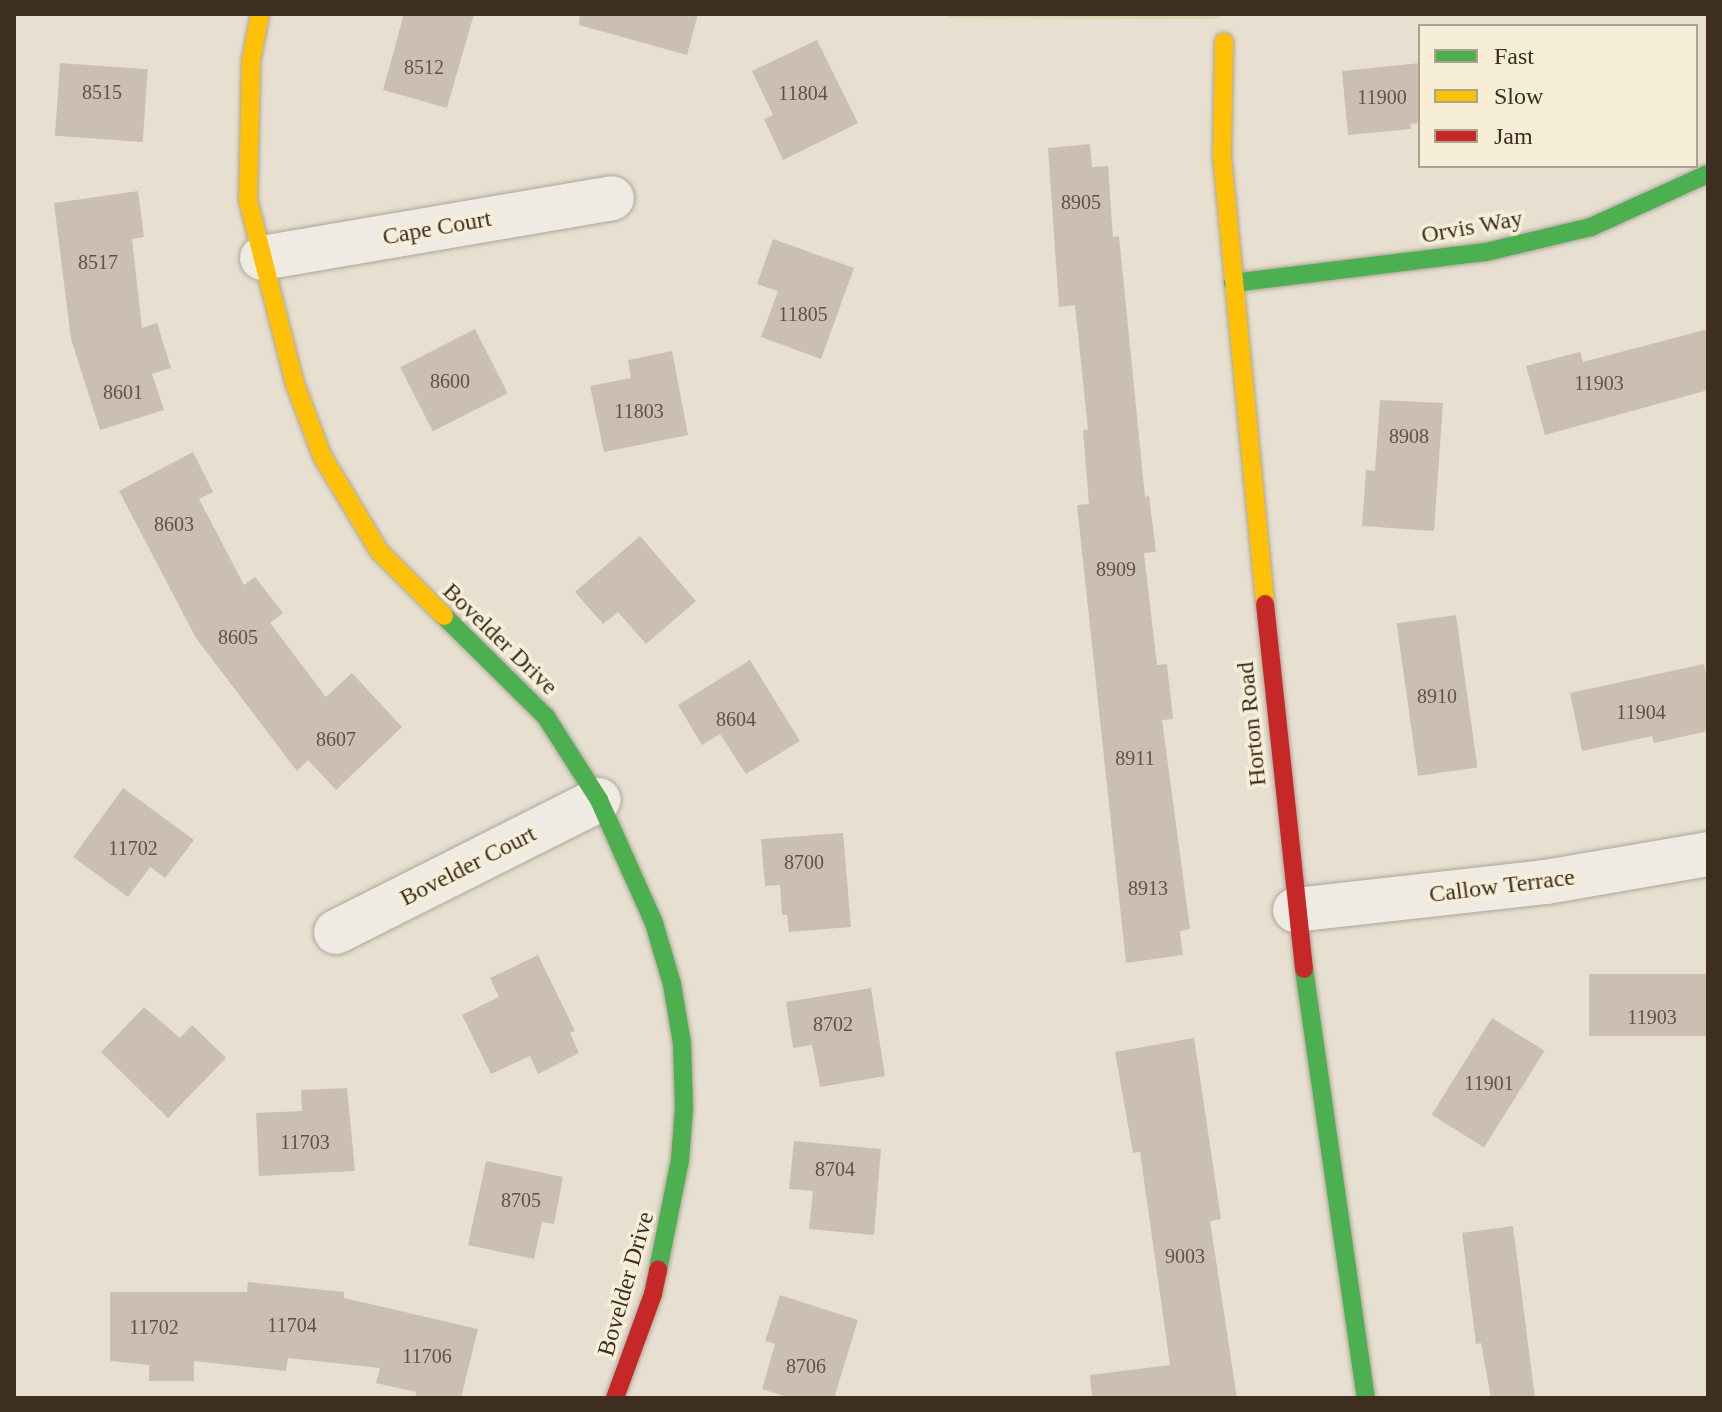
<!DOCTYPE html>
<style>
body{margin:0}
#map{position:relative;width:1722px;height:1412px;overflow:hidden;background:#e7e0d1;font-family:Georgia,serif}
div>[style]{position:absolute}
.green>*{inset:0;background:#d6d7b3}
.building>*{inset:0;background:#cbbfb2;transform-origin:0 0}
.roads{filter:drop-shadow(0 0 2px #ada599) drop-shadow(0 0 2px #ada599)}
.street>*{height:44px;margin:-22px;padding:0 22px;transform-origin:22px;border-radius:22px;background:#efebe3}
.fast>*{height:18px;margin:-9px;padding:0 9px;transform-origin:9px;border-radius:9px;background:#4caf50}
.slow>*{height:18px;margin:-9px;padding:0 9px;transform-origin:9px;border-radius:9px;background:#ffc107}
.jam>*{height:18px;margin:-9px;padding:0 9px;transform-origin:9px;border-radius:9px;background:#c62828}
span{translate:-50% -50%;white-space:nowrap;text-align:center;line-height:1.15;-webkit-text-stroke:7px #f7eed8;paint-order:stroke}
.number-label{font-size:20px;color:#605244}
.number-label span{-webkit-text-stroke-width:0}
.street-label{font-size:24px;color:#3d2e20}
.frame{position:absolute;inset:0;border:16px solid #3d2e20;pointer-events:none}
.legend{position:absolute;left:1418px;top:24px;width:280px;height:144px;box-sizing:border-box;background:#f7eed8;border:2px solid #ada18e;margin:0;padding:10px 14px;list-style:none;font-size:24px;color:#3d2e20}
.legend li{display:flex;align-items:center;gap:16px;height:40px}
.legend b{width:40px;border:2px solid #ada18e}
</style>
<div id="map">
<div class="green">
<i style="clip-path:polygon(946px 14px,1225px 14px,1215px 19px,948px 18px)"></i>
</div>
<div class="building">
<i style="clip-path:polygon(404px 14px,474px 14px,447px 108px,383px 90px)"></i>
<i style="clip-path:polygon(580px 14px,698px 14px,687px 55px,579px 25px)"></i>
<i style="clip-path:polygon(817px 40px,858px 123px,783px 160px,764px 119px,773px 115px,752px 71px)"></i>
<i style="left:60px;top:63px;width:88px;height:73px;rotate:4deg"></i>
<i style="clip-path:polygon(1420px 63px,1420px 123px,1410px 124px,1411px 129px,1348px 135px,1342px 71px)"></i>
<i style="clip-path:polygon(1090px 144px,1092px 167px,1108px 166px,1113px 237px,1119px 236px,1145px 497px,1149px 496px,1156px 552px,1144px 553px,1157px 665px,1167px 664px,1173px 719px,1162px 720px,1190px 929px,1180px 931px,1183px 955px,1126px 963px,1077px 505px,1089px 504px,1083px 430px,1088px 430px,1075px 305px,1059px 307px,1048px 148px)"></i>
<i style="clip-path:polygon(138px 191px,144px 237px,132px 239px,142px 328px,157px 323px,171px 368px,152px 374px,164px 410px,100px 430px,71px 339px,54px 203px)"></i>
<i style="clip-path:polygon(773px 239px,854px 268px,821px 359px,761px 337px,778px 291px,757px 284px)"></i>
<i style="left:475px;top:329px;width:72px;height:84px;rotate:63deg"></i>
<i style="clip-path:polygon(1708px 329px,1708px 390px,1545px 435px,1526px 366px,1580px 352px,1583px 362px)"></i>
<i style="clip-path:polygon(672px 351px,688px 435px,604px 452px,590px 386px,631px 378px,628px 360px)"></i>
<i style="clip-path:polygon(1380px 400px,1443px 403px,1434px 531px,1362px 526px,1366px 470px,1375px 471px)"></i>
<i style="clip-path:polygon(193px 452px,213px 492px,199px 499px,244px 585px,255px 577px,283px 613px,270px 623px,326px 697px,352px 673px,402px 727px,336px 790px,308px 760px,297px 771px,196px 638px,119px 491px)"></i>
<i style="clip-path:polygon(640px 536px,696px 601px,646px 644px,618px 612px,603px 624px,575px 592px)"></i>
<i style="left:1456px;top:615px;width:154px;height:60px;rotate:82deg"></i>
<i style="clip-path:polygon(750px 660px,800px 741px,746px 774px,720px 734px,702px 745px,678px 705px)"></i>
<i style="clip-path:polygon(1704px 664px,1708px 685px,1708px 731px,1654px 743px,1652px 736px,1582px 751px,1570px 693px)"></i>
<i style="clip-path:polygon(123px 788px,194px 840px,165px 878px,150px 867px,128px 897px,73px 857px)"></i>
<i style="clip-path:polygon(843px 833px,851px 927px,789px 932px,787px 915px,782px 915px,780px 885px,765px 886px,761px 839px)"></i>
<i style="clip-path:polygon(538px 955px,575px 1031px,570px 1033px,579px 1053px,538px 1074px,530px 1056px,491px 1074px,462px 1015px,499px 997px,490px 978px)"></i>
<i style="left:1708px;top:974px;width:62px;height:119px;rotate:90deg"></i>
<i style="clip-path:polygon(871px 988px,885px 1076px,820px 1087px,812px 1045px,793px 1048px,786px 1002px)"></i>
<i style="clip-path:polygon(144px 1007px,180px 1038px,192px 1025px,226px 1058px,168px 1118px,101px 1052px)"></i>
<i style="left:1492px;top:1018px;width:62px;height:114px;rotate:32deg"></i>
<i style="clip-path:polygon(1194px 1038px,1221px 1219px,1210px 1221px,1237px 1398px,1092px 1398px,1090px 1375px,1170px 1365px,1140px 1152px,1133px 1153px,1115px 1052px)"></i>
<i style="clip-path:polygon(347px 1088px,355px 1171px,259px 1176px,256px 1113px,302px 1111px,301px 1090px)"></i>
<i style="clip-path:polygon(794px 1141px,881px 1149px,874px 1235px,809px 1229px,813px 1191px,789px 1189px)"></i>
<i style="clip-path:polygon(486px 1161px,563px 1177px,554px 1224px,542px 1222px,534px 1259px,468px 1245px)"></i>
<i style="clip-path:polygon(1513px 1226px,1535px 1398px,1491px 1398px,1481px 1343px,1476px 1344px,1462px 1233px)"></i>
<i style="clip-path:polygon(248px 1282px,344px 1292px,344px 1298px,478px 1329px,461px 1398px,415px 1398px,416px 1392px,376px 1383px,380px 1368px,288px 1358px,286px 1371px,194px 1361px,194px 1381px,149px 1381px,149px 1365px,110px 1361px,110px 1292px,247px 1292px)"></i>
<i style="clip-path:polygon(780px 1295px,858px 1320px,834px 1398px,791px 1398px,762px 1389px,775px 1344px,765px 1341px)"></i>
</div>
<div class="roads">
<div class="street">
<i style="left:262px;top:258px;width:355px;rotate:-9.7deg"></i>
<i style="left:1295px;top:910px;width:253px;rotate:-6.4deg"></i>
<i style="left:1546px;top:882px;width:164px;rotate:-9.8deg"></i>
<i style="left:336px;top:932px;width:294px;rotate:-26.7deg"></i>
</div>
<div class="fast">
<i style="left:1233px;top:283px;width:255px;rotate:-7deg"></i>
<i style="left:1486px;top:252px;width:108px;rotate:-13.4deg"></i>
<i style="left:1591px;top:227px;width:128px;rotate:-24.4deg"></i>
<i style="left:444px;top:616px;width:144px;rotate:44.7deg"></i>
<i style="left:546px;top:717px;width:98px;rotate:57.4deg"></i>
<i style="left:599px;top:800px;width:135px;rotate:65.9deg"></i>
<i style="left:654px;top:923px;width:64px;rotate:73.6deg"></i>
<i style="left:672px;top:984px;width:60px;rotate:80.4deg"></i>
<i style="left:682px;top:1043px;width:65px;rotate:88.2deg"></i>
<i style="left:684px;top:1108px;width:52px;rotate:94.4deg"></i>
<i style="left:680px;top:1160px;width:112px;rotate:101.3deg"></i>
<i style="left:1304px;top:969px;width:433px;rotate:81.8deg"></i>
</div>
<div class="slow">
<i style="left:260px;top:14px;width:48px;rotate:100.8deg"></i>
<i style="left:251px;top:61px;width:139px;rotate:91.2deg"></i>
<i style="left:248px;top:200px;width:190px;rotate:75.7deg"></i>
<i style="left:295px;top:384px;width:77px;rotate:69.4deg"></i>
<i style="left:322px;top:456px;width:111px;rotate:59deg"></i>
<i style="left:379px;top:551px;width:92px;rotate:45deg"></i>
<i style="left:1224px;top:42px;width:114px;rotate:91deg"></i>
<i style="left:1222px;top:156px;width:450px;rotate:84.5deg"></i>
</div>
<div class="jam">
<i style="left:1265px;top:604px;width:367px;rotate:83.9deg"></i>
<i style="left:615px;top:1398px;width:111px;rotate:-69.9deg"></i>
<i style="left:653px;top:1294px;width:25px;rotate:-78deg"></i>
</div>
</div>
<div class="number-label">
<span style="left:424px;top:67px">8512</span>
<span style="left:102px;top:92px">8515</span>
<span style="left:803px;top:93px">11804</span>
<span style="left:1382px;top:97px">11900</span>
<span style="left:1081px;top:202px">8905</span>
<span style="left:98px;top:262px">8517</span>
<span style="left:803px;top:314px">11805</span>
<span style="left:450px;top:381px">8600</span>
<span style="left:1599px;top:383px">11903</span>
<span style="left:123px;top:392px">8601</span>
<span style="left:639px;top:411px">11803</span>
<span style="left:1409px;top:436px">8908</span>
<span style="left:174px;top:524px">8603</span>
<span style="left:1116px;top:569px">8909</span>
<span style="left:238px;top:637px">8605</span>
<span style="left:1437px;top:696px">8910</span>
<span style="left:1641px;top:712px">11904</span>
<span style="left:736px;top:719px">8604</span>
<span style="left:336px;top:739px">8607</span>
<span style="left:1135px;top:758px">8911</span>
<span style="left:133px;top:848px">11702</span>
<span style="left:804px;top:862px">8700</span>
<span style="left:1148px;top:888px">8913</span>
<span style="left:1652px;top:1017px">11903</span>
<span style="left:833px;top:1024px">8702</span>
<span style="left:1489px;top:1083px">11901</span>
<span style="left:305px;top:1142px">11703</span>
<span style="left:835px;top:1169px">8704</span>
<span style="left:521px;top:1200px">8705</span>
<span style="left:1185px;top:1256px">9003</span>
<span style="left:292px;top:1325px">11704</span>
<span style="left:154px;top:1327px">11702</span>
<span style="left:427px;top:1356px">11706</span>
<span style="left:806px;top:1366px">8706</span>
</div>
<div class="street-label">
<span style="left:1472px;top:227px;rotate:-10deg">Orvis Way</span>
<span style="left:437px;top:228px;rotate:-10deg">Cape Court</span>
<span style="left:500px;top:639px;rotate:44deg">Bovelder Drive</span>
<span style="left:1252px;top:724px;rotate:-96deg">Horton Road</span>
<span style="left:468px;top:866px;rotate:-27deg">Bovelder Court</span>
<span style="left:1502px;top:886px;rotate:-7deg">Callow Terrace</span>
<span style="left:626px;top:1284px;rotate:-74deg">Bovelder Drive</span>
</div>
<div class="frame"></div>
<ul class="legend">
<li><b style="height:10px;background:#4caf50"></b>Fast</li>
<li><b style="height:10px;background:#ffc107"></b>Slow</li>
<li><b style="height:10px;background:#c62828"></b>Jam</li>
</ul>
</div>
